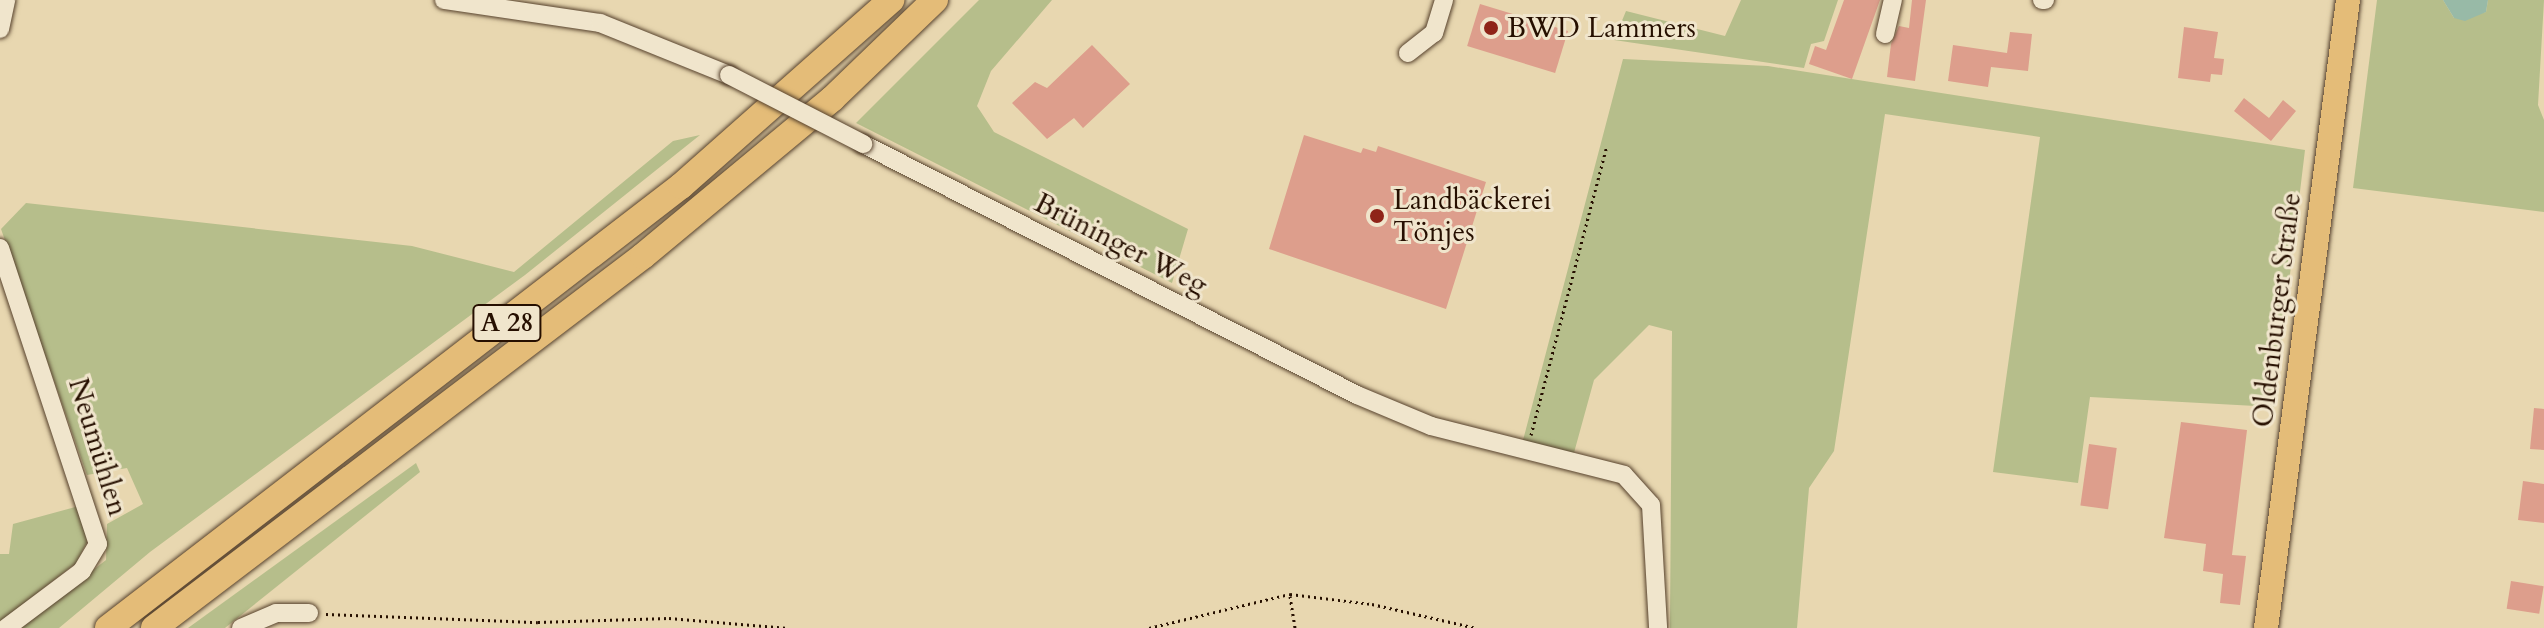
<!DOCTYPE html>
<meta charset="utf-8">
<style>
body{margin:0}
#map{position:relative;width:2544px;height:628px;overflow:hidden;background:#e8d7b0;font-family:Cardo,serif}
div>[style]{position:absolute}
.green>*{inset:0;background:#b6be8b}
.water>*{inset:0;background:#98baa7}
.building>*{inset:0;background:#dd9e8c;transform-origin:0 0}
.path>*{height:3px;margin-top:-1.5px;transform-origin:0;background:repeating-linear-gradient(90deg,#260f00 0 2px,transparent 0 6px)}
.roads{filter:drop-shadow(0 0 2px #56412c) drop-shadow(0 0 2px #56412c)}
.minor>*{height:18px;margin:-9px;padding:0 9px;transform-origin:9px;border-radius:9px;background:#f0e5cc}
.major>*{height:24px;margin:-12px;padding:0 12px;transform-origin:12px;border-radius:12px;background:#e4bc78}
.highway>*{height:26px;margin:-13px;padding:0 13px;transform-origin:13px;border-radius:13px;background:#e4bc78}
.bridges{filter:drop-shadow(0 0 2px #56412c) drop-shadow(0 0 2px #56412c)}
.minor-bridge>*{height:18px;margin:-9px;padding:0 9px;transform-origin:9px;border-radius:9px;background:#f0e5cc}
.dots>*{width:22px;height:22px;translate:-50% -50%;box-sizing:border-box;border:4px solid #f0e5cc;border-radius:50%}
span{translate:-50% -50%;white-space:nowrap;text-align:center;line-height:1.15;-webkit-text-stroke:6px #f0e5cc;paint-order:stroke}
.shield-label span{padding:2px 6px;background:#f0e5cc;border:2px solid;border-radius:6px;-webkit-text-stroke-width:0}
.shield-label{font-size:26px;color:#260f00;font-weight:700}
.poi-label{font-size:28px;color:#260f00}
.left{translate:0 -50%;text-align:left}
.street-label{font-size:28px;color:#260f00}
</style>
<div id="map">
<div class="green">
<i style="clip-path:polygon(979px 0,1052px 0,991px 71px,977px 106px,994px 132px,1188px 229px,1172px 283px,856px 123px)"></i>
<i style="clip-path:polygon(1741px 0,1838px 0,1824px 41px,1811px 44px,1804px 68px,1614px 40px,1626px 11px,1725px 36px)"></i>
<i style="clip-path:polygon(2377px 0,2443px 0,2454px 18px,2486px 12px,2488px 0,2544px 0,2538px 105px,2544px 120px,2544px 212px,2353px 188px)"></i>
<i style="clip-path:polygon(1623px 59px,1768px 66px,2305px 150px,2274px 407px,2090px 397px,2078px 483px,1993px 472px,2040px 137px,1885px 114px,1834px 451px,1809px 488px,1797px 628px,1670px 628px,1672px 331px,1649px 325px,1594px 380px,1572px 460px,1522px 444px)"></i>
<i style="clip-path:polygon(700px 135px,525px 275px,150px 552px,59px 628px,19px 628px,106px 560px,107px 524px,143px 504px,127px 468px,87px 475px,1px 229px,26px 203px,412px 246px,514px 272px,673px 141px)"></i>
<i style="clip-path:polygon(416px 463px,420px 472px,225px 628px,188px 628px)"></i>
<i style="clip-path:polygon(79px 506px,87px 542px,76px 563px,0 622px,0 554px,9px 554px,13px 524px)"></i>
</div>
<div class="water">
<i style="clip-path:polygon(2443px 0,2488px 0,2486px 12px,2465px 21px,2454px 18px)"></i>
</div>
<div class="building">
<i style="clip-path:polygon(1844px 0,1880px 0,1852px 79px,1809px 64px,1815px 46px,1826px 50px)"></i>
<i style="clip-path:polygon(1912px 0,1926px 0,1915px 81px,1887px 77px,1891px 44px,1899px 26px,1909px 28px)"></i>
<i style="left:1480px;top:4px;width:92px;height:44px;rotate:17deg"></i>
<i style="clip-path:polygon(2184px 27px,2218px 32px,2214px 58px,2224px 59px,2222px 75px,2211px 74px,2210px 82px,2178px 78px)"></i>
<i style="clip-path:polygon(2010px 32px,2032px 34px,2028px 71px,1991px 67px,1988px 87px,1948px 81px,1953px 45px,2007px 53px)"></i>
<i style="clip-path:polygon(1092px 45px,1130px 84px,1083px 128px,1074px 118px,1047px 139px,1012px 103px,1035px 82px,1047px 88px)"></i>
<i style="clip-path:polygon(2244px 98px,2269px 118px,2283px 100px,2296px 111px,2271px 141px,2234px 111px)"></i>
<i style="clip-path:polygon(1304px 135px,1361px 153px,1363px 148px,1376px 152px,1378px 146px,1486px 182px,1446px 309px,1269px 249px)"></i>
<i style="clip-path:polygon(2534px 408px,2544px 409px,2544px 450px,2530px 449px)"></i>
<i style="clip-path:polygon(2181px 422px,2247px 430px,2232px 555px,2246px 556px,2240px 605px,2220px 603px,2223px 574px,2203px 571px,2206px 544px,2164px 538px)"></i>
<i style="left:2089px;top:444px;width:28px;height:62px;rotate:8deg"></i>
<i style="clip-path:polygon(2523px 481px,2544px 484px,2544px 523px,2518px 520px)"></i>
<i style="left:2511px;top:581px;width:33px;height:28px;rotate:9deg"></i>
</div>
<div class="path">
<i style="left:1531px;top:435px;width:299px;rotate:-75.3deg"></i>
<i style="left:1290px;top:596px;width:32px;rotate:81deg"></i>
<i style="left:326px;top:614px;width:212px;rotate:2.2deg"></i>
<i style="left:538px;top:622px;width:131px;rotate:-1.7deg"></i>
<i style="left:669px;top:618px;width:120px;rotate:4.8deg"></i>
<i style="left:1149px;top:628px;width:145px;rotate:-13.6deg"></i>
<i style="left:1290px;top:594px;width:83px;rotate:7deg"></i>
<i style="left:1372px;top:604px;width:107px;rotate:13deg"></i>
</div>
<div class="roads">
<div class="minor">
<i style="left:444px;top:0;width:158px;rotate:8.4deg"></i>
<i style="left:600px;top:23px;width:139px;rotate:22deg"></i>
<i style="left:2042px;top:0;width:3px"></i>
<i style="left:0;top:29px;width:30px;rotate:-78deg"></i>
<i style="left:1885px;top:34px;width:35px;rotate:-77deg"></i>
<i style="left:1408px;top:53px;width:33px;rotate:-38deg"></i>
<i style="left:1434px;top:33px;width:34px;rotate:-73deg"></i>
<i style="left:863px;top:144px;width:554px;rotate:26.93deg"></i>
<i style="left:1357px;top:395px;width:80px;rotate:22.7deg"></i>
<i style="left:1431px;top:426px;width:199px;rotate:14.2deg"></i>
<i style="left:1624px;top:475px;width:40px;rotate:48deg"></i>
<i style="left:1651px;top:505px;width:123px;rotate:86.7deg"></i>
<i style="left:0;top:248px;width:312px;rotate:71.7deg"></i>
<i style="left:98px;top:544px;width:31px;rotate:121deg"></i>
<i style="left:82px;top:571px;width:95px;rotate:143.1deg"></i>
<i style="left:241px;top:628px;width:38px;rotate:-23deg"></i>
<i style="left:276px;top:613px;width:33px"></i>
</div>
<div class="major">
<i style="left:2266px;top:628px;width:633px;rotate:-82.56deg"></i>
</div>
<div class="highway">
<i style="left:108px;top:628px;width:724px;rotate:-37.65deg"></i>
<i style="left:681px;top:186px;width:281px;rotate:-41.5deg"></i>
<i style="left:154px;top:628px;width:614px;rotate:-37.26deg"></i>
<i style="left:643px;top:256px;width:246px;rotate:-39.7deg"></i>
<i style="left:832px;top:99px;width:143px;rotate:-43.9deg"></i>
</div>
</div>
<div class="bridges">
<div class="minor-bridge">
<i style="left:729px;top:75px;width:151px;rotate:27.2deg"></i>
</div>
</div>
<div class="dots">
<i style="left:1491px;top:28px;background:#8f2418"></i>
<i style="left:1377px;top:216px;background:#8f2418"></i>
</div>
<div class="shield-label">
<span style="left:507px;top:323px">A 28</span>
</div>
<div class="poi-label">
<span class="left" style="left:1507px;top:28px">BWD Lammers</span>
<span class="left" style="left:1393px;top:216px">Landbäckerei<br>Tönjes</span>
</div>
<div class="street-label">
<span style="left:1121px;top:244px;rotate:27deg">Brüninger Weg</span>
<span style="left:2277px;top:310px;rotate:-83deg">Oldenburger Straße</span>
<span style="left:98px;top:447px;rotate:73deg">Neumühlen</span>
</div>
</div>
